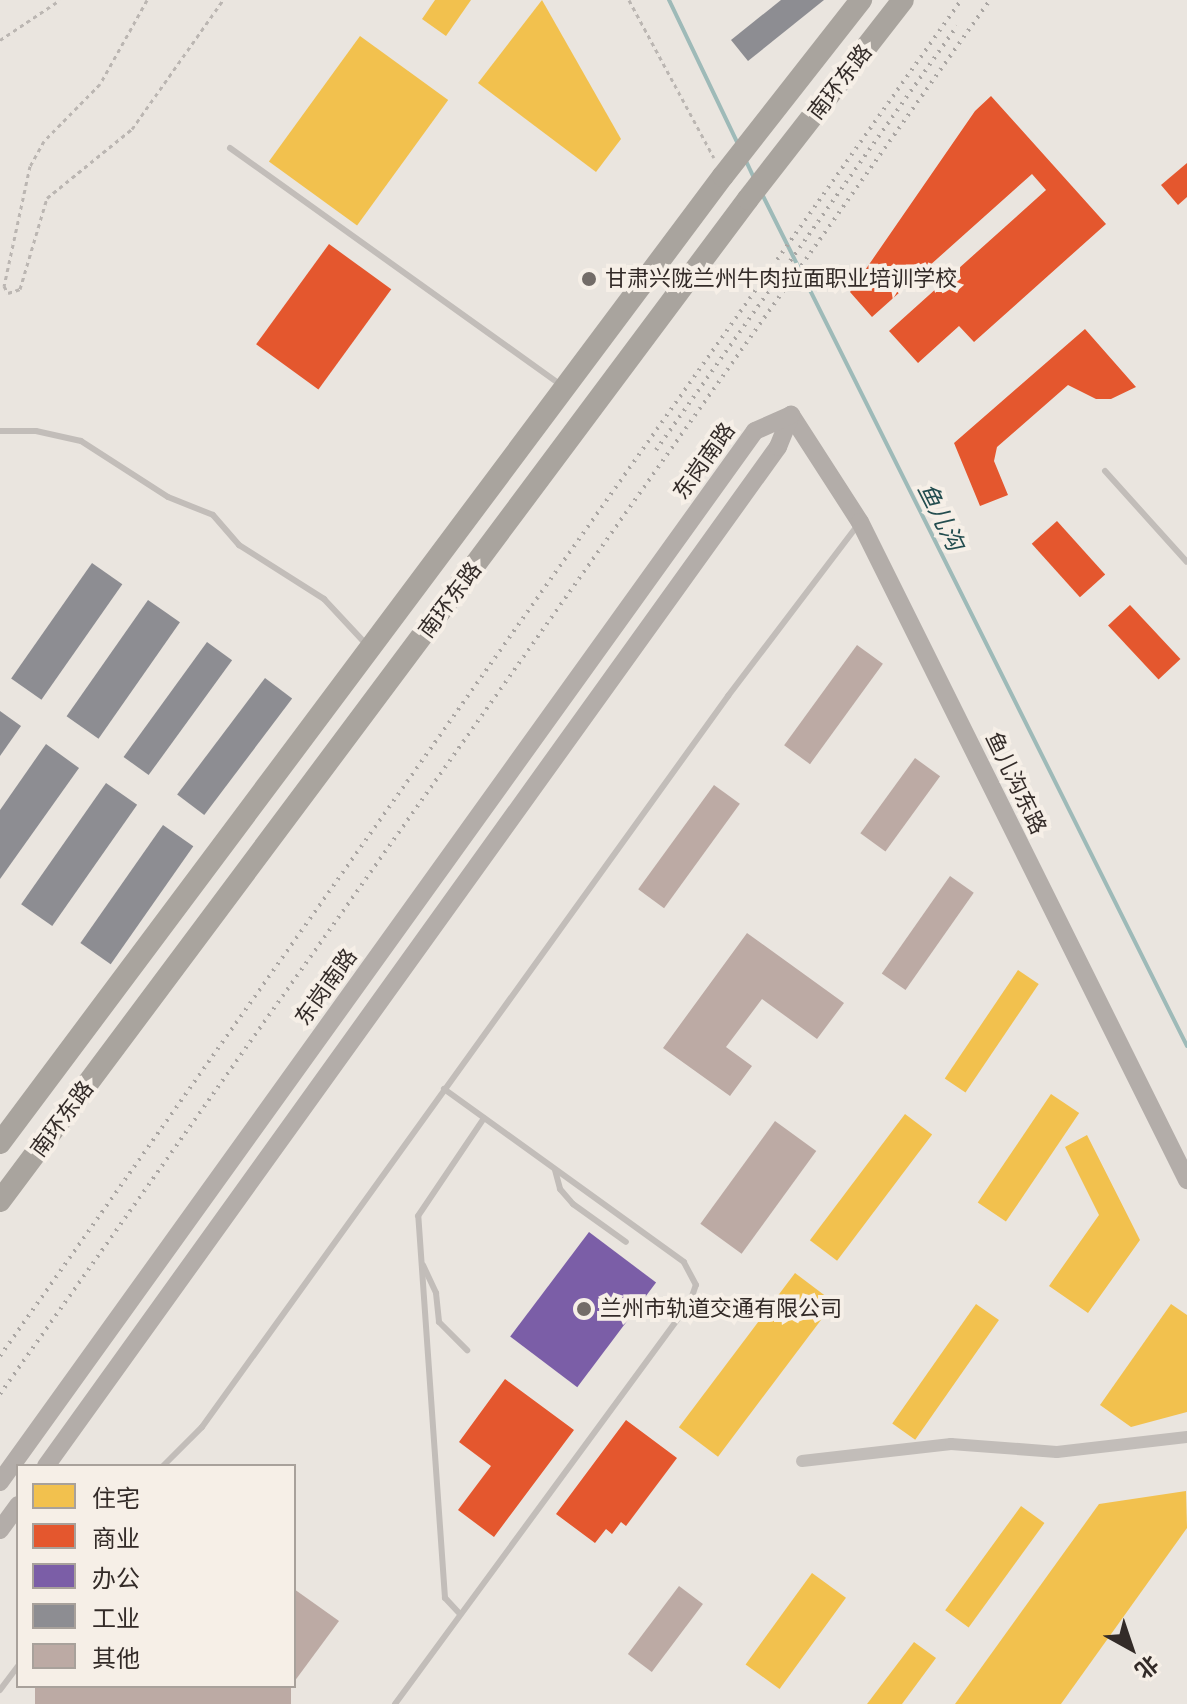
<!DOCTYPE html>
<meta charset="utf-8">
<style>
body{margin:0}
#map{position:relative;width:1187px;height:1704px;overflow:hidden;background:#eae5df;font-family:Signika,"Noto Sans SC",sans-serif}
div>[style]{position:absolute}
.homes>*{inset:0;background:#f2c14e;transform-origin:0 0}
.shops>*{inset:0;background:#e4572e;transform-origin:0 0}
.offices>*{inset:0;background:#7b5ea7;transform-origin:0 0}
.industry>*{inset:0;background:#8d8d92;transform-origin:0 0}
.stream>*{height:4px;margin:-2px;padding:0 2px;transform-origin:2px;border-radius:2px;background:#9ebab8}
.building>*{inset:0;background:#bcaaa4;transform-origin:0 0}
.path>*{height:3px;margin-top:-1.5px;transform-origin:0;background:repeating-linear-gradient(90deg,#bbb6b2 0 4px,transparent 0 8px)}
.lane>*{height:6px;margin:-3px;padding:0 3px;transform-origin:3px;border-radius:3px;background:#c2bdb9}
.street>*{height:12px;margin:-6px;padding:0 6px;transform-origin:6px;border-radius:6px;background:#c2bdb9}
.secondary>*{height:18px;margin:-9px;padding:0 9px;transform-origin:9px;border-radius:9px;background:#b3ada9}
.highway>*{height:22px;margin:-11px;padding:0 11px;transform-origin:11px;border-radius:11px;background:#a9a49e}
.rail>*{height:4px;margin-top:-2px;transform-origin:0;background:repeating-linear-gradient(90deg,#aaa6a3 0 2px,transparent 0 8px)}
.dots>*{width:22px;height:22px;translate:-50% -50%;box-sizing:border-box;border:4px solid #f6efe7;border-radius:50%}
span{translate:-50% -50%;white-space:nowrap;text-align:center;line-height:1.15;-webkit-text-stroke:8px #f6efe7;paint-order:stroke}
.street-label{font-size:22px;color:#332b28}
.poi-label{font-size:22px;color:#332b28}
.left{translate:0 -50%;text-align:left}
.water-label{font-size:24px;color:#234d4f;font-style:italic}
.legend{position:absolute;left:16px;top:1464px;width:280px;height:224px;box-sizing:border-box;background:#f6efe7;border:2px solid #a8a19b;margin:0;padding:10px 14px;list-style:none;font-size:24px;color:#332b28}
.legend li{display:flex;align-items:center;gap:16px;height:40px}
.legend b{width:40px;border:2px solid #a8a19b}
.north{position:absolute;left:1091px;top:1608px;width:80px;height:80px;-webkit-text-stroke:6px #f6efe7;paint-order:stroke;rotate:140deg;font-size:22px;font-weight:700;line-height:32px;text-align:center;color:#332b28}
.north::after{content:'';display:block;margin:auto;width:28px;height:36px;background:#332b28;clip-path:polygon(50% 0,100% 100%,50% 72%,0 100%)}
</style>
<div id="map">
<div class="homes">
<i style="clip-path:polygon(435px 0,471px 0,446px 36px,422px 19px)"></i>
<i style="clip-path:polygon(542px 0,621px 139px,596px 172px,478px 83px)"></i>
<i style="left:360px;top:36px;width:109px;height:155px;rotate:36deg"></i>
<i style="left:1018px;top:970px;width:25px;height:131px;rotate:34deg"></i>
<i style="left:1051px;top:1094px;width:34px;height:131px;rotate:34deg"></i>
<i style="left:905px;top:1114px;width:34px;height:158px;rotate:37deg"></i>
<i style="clip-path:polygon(1087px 1135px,1140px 1240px,1088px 1313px,1049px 1286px,1099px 1215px,1065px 1147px)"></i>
<i style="left:795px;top:1273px;width:49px;height:193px;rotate:37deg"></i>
<i style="left:976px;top:1304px;width:28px;height:146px;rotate:35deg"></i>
<i style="clip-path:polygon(1171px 1304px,1187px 1315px,1187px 1412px,1131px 1427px,1100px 1405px)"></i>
<i style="clip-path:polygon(1186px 1491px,1187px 1528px,1061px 1704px,955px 1704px,1099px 1504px)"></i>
<i style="left:1021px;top:1506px;width:29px;height:129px;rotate:36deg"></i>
<i style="left:812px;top:1573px;width:42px;height:113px;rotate:36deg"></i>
<i style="clip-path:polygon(914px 1642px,936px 1658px,902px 1704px,867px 1704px)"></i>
</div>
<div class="shops">
<i style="clip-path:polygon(991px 96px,1106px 224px,974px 342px,959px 326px,918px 363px,889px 331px,1046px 190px,1032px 174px,872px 317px,850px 292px,975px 111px)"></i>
<i style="clip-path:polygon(1187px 163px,1187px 197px,1178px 205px,1161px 185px)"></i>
<i style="left:329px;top:244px;width:77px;height:124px;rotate:36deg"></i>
<i style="clip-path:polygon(1085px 329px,1136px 387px,1111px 399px,1096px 399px,1068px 385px,997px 447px,994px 461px,1008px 495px,980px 506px,954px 443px)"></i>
<i style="left:1057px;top:521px;width:72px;height:34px;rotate:48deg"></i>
<i style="left:1130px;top:605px;width:74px;height:30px;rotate:47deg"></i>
<i style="clip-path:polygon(505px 1379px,574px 1430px,494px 1537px,458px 1510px,491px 1466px,459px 1442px)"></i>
<i style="clip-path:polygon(626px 1420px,677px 1458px,626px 1526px,621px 1522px,612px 1534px,606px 1529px,595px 1543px,556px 1514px)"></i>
</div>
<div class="offices">
<i style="left:589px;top:1232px;width:84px;height:131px;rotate:37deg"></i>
</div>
<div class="industry">
<i style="clip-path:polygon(781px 0,824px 0,748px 61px,731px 40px)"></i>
<i style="left:92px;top:563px;width:37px;height:141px;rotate:35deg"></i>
<i style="left:148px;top:600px;width:39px;height:142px;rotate:35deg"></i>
<i style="left:207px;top:642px;width:31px;height:142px;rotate:36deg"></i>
<i style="left:265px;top:678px;width:34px;height:146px;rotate:37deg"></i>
<i style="clip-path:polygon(0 711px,21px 726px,0 756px)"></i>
<i style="clip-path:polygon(46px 744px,79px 768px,0 879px,0 810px)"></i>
<i style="left:106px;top:783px;width:38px;height:148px;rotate:35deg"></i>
<i style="left:163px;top:825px;width:37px;height:144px;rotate:35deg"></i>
</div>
<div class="stream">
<i style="left:669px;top:0;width:162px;rotate:64.4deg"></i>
<i style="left:746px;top:161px;width:19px;rotate:65deg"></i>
<i style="left:762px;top:194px;width:952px;rotate:63.49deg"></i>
</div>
<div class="building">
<i style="left:857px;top:645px;width:32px;height:124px;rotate:36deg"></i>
<i style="left:915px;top:758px;width:31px;height:93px;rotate:36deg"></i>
<i style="left:714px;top:785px;width:32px;height:129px;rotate:36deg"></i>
<i style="left:950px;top:876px;width:29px;height:119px;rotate:35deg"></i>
<i style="clip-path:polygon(747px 933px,844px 1003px,817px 1039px,762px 999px,726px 1047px,752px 1066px,730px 1096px,663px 1048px)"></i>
<i style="left:775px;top:1121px;width:51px;height:127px;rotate:36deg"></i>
<i style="left:679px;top:1586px;width:30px;height:85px;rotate:37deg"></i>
<i style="clip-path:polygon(294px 1589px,339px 1621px,294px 1682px)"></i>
<i style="left:35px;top:1686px;width:256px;height:22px"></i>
</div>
<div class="path">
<i style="left:147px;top:0;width:96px;rotate:119.2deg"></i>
<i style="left:100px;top:84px;width:80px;rotate:134.5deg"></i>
<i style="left:44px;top:141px;width:29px;rotate:119deg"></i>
<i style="left:30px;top:166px;width:123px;rotate:102.2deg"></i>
<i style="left:4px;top:286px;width:8px;rotate:60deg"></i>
<i style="left:8px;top:293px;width:13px;rotate:-18deg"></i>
<i style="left:20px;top:289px;width:95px;rotate:-73.5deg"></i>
<i style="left:47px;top:198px;width:109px;rotate:-39.1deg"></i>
<i style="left:132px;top:129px;width:158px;rotate:-54.8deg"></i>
<i style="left:629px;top:0;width:179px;rotate:61.7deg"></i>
<i style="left:0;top:40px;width:72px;rotate:-33.7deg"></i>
</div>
<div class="lane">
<i style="left:230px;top:148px;width:409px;rotate:35.6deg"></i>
<i style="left:0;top:431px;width:36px"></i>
<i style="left:36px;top:431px;width:46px;rotate:12.5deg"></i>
<i style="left:81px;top:441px;width:103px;rotate:32.8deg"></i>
<i style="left:168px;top:497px;width:48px;rotate:21.8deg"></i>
<i style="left:213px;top:515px;width:40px;rotate:49deg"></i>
<i style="left:239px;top:545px;width:101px;rotate:32.4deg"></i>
<i style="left:324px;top:599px;width:62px;rotate:47deg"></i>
<i style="left:1105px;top:471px;width:122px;rotate:48deg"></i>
<i style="left:555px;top:1170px;width:20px;rotate:75deg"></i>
<i style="left:560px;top:1189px;width:20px;rotate:49deg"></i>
<i style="left:573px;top:1204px;width:65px;rotate:35.6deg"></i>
<i style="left:423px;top:1265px;width:31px;rotate:65deg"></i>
<i style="left:436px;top:1293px;width:29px;rotate:84deg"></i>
<i style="left:439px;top:1322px;width:40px;rotate:45deg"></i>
<i style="left:163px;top:1466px;width:55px;rotate:-45deg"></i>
<i style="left:202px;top:1427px;width:901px;rotate:-54.26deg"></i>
<i style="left:728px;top:696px;width:215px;rotate:-52.8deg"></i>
<i style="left:460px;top:1614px;width:22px;rotate:-133deg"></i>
<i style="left:445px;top:1598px;width:383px;rotate:-94deg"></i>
<i style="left:418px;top:1216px;width:118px;rotate:-56deg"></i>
<i style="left:0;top:1690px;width:30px;rotate:-53deg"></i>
<i style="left:395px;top:1704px;width:499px;rotate:-53.7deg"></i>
<i style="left:690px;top:1302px;width:18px;rotate:-71deg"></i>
<i style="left:696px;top:1285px;width:26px;rotate:-118deg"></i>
<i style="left:684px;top:1262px;width:296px;rotate:-144.2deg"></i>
</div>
<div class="street">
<i style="left:802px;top:1461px;width:150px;rotate:-6.5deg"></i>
<i style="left:951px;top:1444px;width:106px;rotate:4.3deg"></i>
<i style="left:1057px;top:1452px;width:131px;rotate:-6.6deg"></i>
</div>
<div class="secondary">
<i style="left:791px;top:415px;width:127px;rotate:57.2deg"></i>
<i style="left:860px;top:522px;width:735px;rotate:63.57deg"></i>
<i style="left:46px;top:1466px;width:1255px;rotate:-54.31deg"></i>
<i style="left:778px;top:447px;width:35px;rotate:-68deg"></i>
<i style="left:0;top:1482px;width:1294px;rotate:-54.31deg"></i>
<i style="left:755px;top:431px;width:39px;rotate:-24deg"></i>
<i style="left:0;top:1530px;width:31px;rotate:-54deg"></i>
</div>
<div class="highway">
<i style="left:0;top:1143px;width:1207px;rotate:-53.22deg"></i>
<i style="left:723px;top:176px;width:224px;rotate:-51.9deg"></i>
<i style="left:0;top:1201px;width:1250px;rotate:-53.26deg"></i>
<i style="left:748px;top:199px;width:252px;rotate:-52.1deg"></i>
</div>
<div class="rail">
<i style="left:656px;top:450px;width:520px;rotate:-54.63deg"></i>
<i style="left:0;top:1356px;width:1662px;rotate:-54.67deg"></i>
<i style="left:0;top:1394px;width:1710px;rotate:-54.62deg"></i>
</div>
<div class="dots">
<i style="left:589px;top:279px;background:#736c68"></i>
<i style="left:584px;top:1309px;background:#736c68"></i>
</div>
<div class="street-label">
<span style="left:840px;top:82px;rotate:-52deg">南环东路</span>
<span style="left:704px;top:461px;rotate:-54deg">东岗南路</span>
<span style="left:450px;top:600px;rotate:-53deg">南环东路</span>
<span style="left:1016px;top:783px;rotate:64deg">鱼儿沟东路</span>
<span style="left:326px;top:987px;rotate:-54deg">东岗南路</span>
<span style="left:62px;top:1119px;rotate:-53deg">南环东路</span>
</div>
<div class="poi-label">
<span class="left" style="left:605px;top:279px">甘肃兴陇兰州牛肉拉面职业培训学校</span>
<span class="left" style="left:600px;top:1309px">兰州市轨道交通有限公司</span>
</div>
<div class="water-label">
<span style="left:940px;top:517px;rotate:63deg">鱼儿沟</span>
</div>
<ul class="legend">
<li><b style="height:22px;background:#f2c14e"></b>住宅</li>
<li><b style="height:22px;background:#e4572e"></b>商业</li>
<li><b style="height:22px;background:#7b5ea7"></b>办公</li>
<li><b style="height:22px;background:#8d8d92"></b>工业</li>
<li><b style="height:22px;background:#bcaaa4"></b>其他</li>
</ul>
<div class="north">北</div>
</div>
